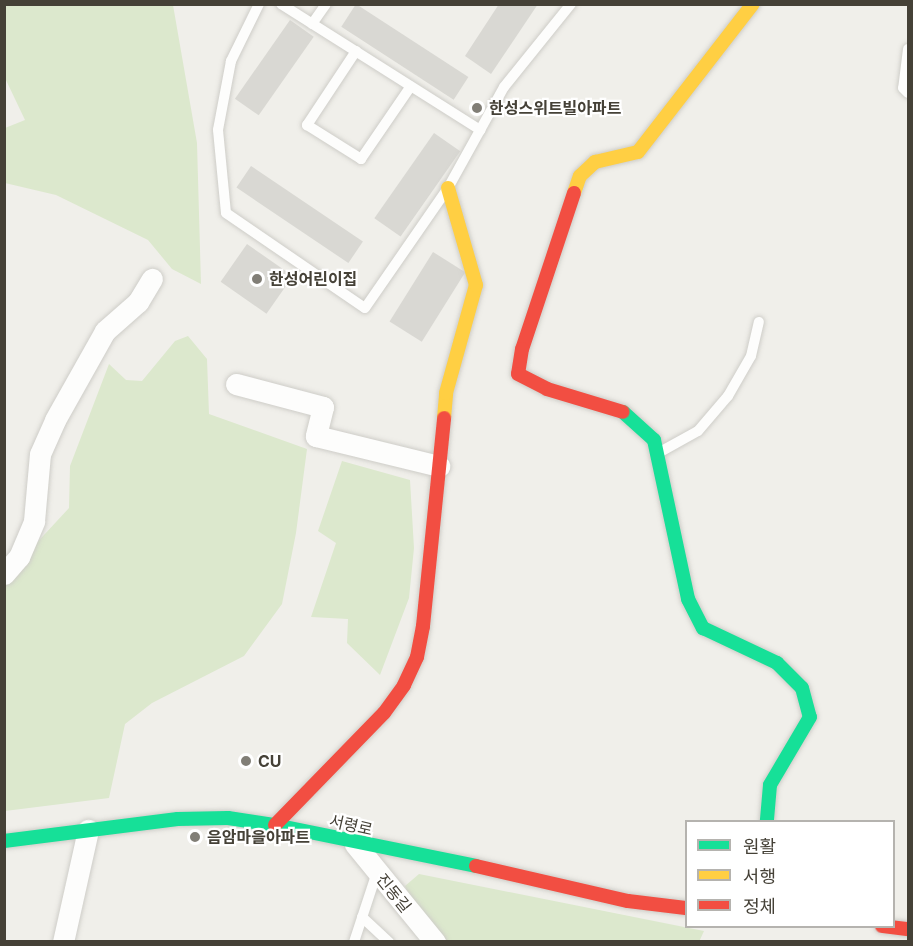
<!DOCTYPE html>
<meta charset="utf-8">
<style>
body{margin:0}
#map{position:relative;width:913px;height:946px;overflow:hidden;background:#f0efea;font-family:Inter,"Noto Sans KR",sans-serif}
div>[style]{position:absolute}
.green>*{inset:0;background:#dce8cd}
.building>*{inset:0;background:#d9d8d3;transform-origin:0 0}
.roads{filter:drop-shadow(0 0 2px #cecdc8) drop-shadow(0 0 2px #cecdc8)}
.lane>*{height:10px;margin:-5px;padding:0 5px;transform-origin:5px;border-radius:5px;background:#fdfdfc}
.street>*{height:21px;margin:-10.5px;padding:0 10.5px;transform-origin:10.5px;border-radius:10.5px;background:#fdfdfc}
.fast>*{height:14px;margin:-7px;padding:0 7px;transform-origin:7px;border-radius:7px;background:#16e098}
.slow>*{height:14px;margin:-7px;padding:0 7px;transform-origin:7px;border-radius:7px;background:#ffcf43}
.jam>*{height:14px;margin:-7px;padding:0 7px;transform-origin:7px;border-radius:7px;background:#f24e42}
.dots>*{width:16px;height:16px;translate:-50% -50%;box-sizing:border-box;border:3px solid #fff;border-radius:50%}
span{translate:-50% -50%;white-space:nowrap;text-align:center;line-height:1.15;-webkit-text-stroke:4.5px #fff;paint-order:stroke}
.poi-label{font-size:16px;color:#454137;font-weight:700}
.left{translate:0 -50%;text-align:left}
.street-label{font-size:16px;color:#454137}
.frame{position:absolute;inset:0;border:6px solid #454137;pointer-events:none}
.legend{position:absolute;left:685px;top:820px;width:210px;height:108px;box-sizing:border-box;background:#fff;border:2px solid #b5b3af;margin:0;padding:8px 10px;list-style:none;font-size:18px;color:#454137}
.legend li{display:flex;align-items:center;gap:12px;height:30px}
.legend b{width:30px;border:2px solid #b5b3af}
</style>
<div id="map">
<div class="green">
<i style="clip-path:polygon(5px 4px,173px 5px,197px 143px,201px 284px,172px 269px,148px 240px,56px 195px,5px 183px,5px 128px,25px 120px,5px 78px)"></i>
<i style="clip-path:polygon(188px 336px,207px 359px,209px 414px,307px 449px,296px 533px,282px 604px,244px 656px,152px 703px,125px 724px,109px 798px,5px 811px,5px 585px,31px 549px,69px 508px,70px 466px,109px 364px,126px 380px,142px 381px,175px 341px)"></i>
<i style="clip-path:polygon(342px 461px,410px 480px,414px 548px,409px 598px,380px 675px,347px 643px,348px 619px,311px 617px,336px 543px,318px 531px)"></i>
<i style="clip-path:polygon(419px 874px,704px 931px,699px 942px,447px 941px,412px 903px,405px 886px)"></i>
</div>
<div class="building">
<i style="left:356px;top:4px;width:134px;height:27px;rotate:33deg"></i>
<i style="clip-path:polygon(499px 4px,538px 4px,491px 74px,465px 56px)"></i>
<i style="left:290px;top:20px;width:29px;height:96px;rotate:35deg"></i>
<i style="left:434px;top:133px;width:32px;height:104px;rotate:35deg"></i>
<i style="left:251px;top:166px;width:135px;height:26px;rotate:34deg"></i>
<i style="left:247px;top:244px;width:56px;height:46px;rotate:35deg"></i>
<i style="left:433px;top:252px;width:38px;height:82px;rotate:32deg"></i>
</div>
<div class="roads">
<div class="lane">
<i style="left:259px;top:4px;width:64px;rotate:116.2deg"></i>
<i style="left:231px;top:61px;width:70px;rotate:100.7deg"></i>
<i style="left:218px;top:130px;width:83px;rotate:84.5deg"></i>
<i style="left:226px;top:213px;width:168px;rotate:34.4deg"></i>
<i style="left:365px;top:308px;width:146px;rotate:-55.3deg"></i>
<i style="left:448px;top:188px;width:115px;rotate:-61deg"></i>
<i style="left:504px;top:87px;width:107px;rotate:-51.1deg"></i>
<i style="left:281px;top:4px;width:236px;rotate:32.3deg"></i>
<i style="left:312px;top:24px;width:24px;rotate:-55deg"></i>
<i style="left:908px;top:49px;width:39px;rotate:97deg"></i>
<i style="left:903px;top:88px;width:7px;rotate:45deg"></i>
<i style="left:356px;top:51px;width:89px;rotate:123.5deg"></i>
<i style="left:307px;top:125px;width:64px;rotate:32.2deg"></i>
<i style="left:361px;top:159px;width:88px;rotate:-55.6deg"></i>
<i style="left:660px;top:452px;width:43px;rotate:-28.9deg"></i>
<i style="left:698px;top:431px;width:46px;rotate:-49.4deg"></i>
<i style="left:728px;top:396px;width:46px;rotate:-60.1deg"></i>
<i style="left:751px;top:356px;width:35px;rotate:-77deg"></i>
<i style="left:362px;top:917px;width:37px;rotate:43deg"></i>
<i style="left:354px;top:942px;width:74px;rotate:-71.8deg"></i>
</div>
<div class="street">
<i style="left:236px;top:384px;width:90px;rotate:14.8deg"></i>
<i style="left:323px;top:407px;width:30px;rotate:104deg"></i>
<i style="left:316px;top:436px;width:127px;rotate:13.7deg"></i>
<i style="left:4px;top:574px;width:23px;rotate:-49deg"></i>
<i style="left:19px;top:557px;width:39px;rotate:-67deg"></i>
<i style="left:34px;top:521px;width:67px;rotate:-84.9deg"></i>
<i style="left:40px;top:454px;width:37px;rotate:-66deg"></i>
<i style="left:55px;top:420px;width:102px;rotate:-60.7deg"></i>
<i style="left:105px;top:331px;width:44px;rotate:-41.3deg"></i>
<i style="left:138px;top:302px;width:27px;rotate:-59deg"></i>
<i style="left:355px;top:844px;width:127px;rotate:50.8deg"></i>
<i style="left:63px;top:942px;width:115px;rotate:-77.4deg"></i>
</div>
<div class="fast">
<i style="left:623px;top:412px;width:42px;rotate:42.1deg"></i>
<i style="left:654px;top:440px;width:163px;rotate:77.9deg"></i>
<i style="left:688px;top:599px;width:33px;rotate:63deg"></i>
<i style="left:703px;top:628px;width:82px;rotate:25.3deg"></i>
<i style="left:777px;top:663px;width:35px;rotate:45deg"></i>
<i style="left:802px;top:688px;width:30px;rotate:75deg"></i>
<i style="left:810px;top:717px;width:79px;rotate:120.5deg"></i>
<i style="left:770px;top:785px;width:37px;rotate:95deg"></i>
<i style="left:4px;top:841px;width:175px;rotate:-7.2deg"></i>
<i style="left:178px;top:819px;width:50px;rotate:-1.1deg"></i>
<i style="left:228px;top:818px;width:48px;rotate:8.5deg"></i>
<i style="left:275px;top:825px;width:205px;rotate:11.5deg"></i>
</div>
<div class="slow">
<i style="left:574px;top:193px;width:18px;rotate:-71deg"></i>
<i style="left:580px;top:176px;width:21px;rotate:-43deg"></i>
<i style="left:595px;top:162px;width:44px;rotate:-13.1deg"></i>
<i style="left:638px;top:152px;width:187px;rotate:-52.2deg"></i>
<i style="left:444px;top:418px;width:25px;rotate:-85deg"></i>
<i style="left:446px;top:393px;width:112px;rotate:-74.5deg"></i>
<i style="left:476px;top:285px;width:101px;rotate:-106.1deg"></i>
</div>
<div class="jam">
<i style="left:574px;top:193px;width:164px;rotate:108.4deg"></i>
<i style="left:522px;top:349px;width:25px;rotate:99deg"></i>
<i style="left:518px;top:374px;width:33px;rotate:27deg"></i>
<i style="left:547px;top:389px;width:79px;rotate:16.8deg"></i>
<i style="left:275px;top:825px;width:156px;rotate:-45.8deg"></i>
<i style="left:384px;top:713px;width:34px;rotate:-54deg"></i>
<i style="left:404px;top:685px;width:31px;rotate:-65deg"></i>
<i style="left:417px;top:657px;width:32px;rotate:-79deg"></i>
<i style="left:423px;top:626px;width:209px;rotate:-84.2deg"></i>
<i style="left:476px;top:866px;width:156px;rotate:13deg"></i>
<i style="left:628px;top:901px;width:58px;rotate:6.9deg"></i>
<i style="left:882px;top:926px;width:26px;rotate:7deg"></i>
</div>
</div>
<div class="dots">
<i style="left:477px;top:108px;background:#817e76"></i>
<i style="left:257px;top:279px;background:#817e76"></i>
<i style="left:246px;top:761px;background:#817e76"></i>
<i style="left:195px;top:837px;background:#817e76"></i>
</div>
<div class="poi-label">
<span class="left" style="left:489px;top:108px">한성스위트빌아파트</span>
<span class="left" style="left:269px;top:279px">한성어린이집</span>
<span class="left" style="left:258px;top:761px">CU</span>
<span class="left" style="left:207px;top:837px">음암마을아파트</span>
</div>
<div class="street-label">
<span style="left:351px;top:825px;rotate:13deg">서령로</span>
<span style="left:394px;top:893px;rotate:51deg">진동길</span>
</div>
<div class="frame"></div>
<ul class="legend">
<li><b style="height:8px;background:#16e098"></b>원활</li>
<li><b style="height:8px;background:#ffcf43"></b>서행</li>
<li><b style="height:8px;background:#f24e42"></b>정체</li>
</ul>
</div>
